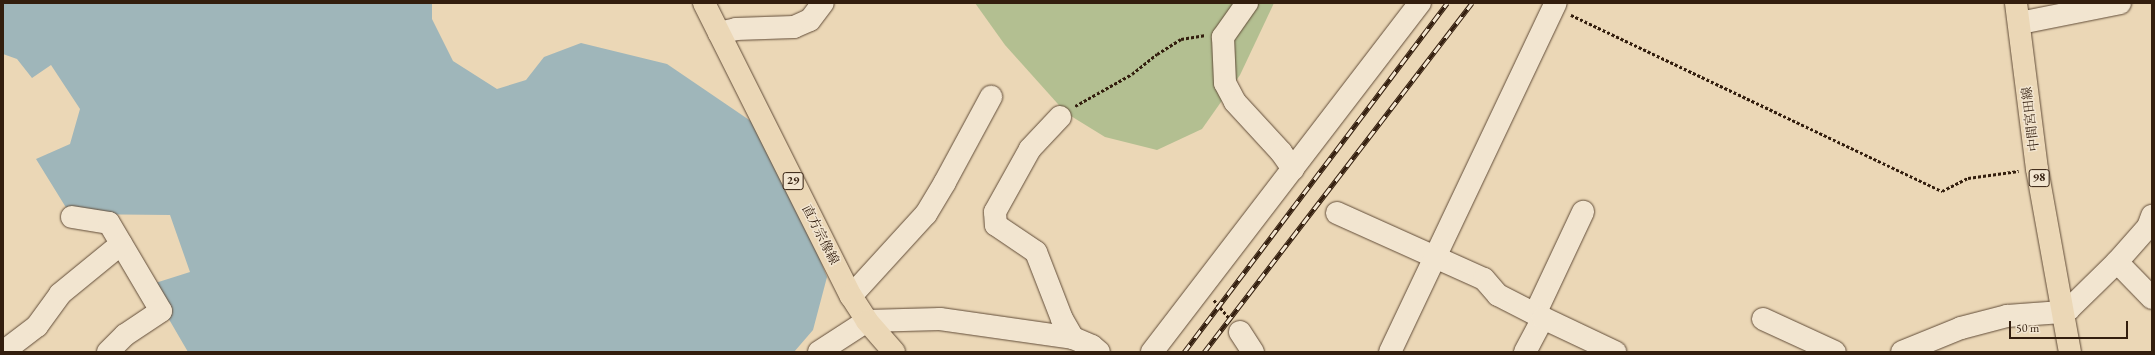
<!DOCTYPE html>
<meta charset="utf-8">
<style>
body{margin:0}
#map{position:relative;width:2155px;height:355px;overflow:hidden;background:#ebd7b6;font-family:"EB Garamond","Noto Serif JP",serif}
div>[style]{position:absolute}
.green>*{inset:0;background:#b3bf91}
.water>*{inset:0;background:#9fb6ba}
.path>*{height:2.5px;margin-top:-1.25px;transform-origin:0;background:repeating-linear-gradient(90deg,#331e0e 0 3px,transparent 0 5px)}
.roads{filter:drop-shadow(0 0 1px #614c38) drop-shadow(0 0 1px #614c38)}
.minor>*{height:22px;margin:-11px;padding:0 11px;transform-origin:11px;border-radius:11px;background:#f2e5d0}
.major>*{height:22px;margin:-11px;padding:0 11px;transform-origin:11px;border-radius:11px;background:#ebd7b6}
.rail>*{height:4.5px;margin-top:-2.25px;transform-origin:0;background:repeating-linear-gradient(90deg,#f2e5d0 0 9px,#331e0e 0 18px);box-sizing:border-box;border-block:1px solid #331e0e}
span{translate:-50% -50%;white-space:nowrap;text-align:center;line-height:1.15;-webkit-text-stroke:3px #f2e5d0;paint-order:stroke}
.shield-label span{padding:1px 3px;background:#f2e5d0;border:1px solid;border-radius:3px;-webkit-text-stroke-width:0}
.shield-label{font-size:12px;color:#331e0e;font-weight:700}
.street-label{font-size:13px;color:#331e0e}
.frame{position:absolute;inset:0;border:4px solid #331e0e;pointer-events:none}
.scale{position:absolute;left:2009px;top:321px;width:119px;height:18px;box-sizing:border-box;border:2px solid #331e0e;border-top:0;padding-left:5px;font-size:12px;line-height:14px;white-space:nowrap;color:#331e0e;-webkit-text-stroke:3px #f2e5d0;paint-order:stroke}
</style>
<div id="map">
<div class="green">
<i style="clip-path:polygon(975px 3px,1274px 3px,1240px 75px,1202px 129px,1157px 150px,1105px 137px,1066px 113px,1005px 45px)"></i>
</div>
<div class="water">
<i style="clip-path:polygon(3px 3px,432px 3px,432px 19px,453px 61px,497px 89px,526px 80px,544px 57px,581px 43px,667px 64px,761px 128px,791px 187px,827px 277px,813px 330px,794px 352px,188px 352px,149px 285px,190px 272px,170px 215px,70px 214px,36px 159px,70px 144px,80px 109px,51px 65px,32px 78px,17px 59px,3px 54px)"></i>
</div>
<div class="path">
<i style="left:1571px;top:15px;width:411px;rotate:25.4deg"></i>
<i style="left:1942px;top:191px;width:29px;rotate:-27deg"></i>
<i style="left:1968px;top:178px;width:51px;rotate:-7.8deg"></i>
<i style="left:1075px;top:106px;width:65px;rotate:-29.3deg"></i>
<i style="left:1132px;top:74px;width:32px;rotate:-39deg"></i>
<i style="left:1157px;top:54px;width:28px;rotate:-32deg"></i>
<i style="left:1181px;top:39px;width:25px;rotate:-9deg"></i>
<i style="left:1214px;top:300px;width:23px;rotate:50deg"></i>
</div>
<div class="roads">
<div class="minor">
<i style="left:1247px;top:3px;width:42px;rotate:125.2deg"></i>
<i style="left:1223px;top:37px;width:46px;rotate:87.5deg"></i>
<i style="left:1225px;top:83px;width:21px;rotate:62deg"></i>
<i style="left:1235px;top:102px;width:68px;rotate:47.4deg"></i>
<i style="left:1281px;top:152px;width:21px;rotate:55deg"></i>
<i style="left:2020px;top:23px;width:102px;rotate:-11.3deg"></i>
<i style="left:719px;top:33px;width:17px;rotate:-13deg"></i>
<i style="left:736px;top:29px;width:58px;rotate:-2deg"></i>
<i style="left:794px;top:27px;width:17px;rotate:-24deg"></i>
<i style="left:810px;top:20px;width:21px;rotate:-53deg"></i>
<i style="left:1060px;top:117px;width:44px;rotate:133.2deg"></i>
<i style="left:1030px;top:149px;width:72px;rotate:119.1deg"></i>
<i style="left:995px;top:212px;width:13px;rotate:86deg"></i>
<i style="left:996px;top:225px;width:48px;rotate:34deg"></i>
<i style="left:1036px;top:252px;width:72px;rotate:68.8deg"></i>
<i style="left:1062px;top:319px;width:22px;rotate:60deg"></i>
<i style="left:1337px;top:213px;width:161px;rotate:24.2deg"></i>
<i style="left:1484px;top:279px;width:21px;rotate:49deg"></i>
<i style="left:1498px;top:295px;width:51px;rotate:27.1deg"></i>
<i style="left:72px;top:217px;width:37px;rotate:9deg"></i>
<i style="left:109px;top:223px;width:102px;rotate:59.4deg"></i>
<i style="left:161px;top:311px;width:43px;rotate:146.3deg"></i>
<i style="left:125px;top:335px;width:24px;rotate:135deg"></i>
<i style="left:2117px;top:262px;width:50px;rotate:45.8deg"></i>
<i style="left:851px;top:296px;width:111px;rotate:-47.6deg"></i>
<i style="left:926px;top:214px;width:37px;rotate:-59deg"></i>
<i style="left:945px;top:182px;width:97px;rotate:-61.6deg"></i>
<i style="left:1535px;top:314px;width:113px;rotate:-64.8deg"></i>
<i style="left:1763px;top:319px;width:79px;rotate:24.6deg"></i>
<i style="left:1240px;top:332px;width:24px;rotate:57deg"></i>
<i style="left:3px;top:352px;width:43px;rotate:-37.4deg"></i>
<i style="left:37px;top:326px;width:39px;rotate:-54deg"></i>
<i style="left:60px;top:294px;width:79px;rotate:-39.3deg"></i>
<i style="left:819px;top:352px;width:57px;rotate:-32.9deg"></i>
<i style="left:867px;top:321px;width:73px;rotate:-1.6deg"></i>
<i style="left:940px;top:319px;width:134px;rotate:8.1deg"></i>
<i style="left:1073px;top:338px;width:21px;rotate:23deg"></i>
<i style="left:1092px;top:346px;width:9px;rotate:41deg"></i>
<i style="left:1152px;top:352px;width:440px;rotate:-52.5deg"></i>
<i style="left:1390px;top:352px;width:386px;rotate:-64.6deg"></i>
<i style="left:1525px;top:352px;width:38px;rotate:-62deg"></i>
<i style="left:1543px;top:318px;width:80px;rotate:25.3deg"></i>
<i style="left:1902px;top:352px;width:64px;rotate:-22.1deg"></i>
<i style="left:1961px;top:328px;width:48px;rotate:-14.6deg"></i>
<i style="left:2007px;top:316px;width:55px;rotate:-4.2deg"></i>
<i style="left:2062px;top:312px;width:8px;rotate:-23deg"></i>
<i style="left:2069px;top:309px;width:67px;rotate:-44.4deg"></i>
<i style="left:2117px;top:262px;width:47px;rotate:-48.5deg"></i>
<i style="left:2148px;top:227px;width:12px;rotate:-70deg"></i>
</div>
<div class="major">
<i style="left:704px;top:3px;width:328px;rotate:63.4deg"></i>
<i style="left:851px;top:296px;width:30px;rotate:57deg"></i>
<i style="left:867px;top:321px;width:41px;rotate:48.9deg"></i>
<i style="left:2016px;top:3px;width:167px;rotate:82.8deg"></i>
<i style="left:2037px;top:169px;width:186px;rotate:79.8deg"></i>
</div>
</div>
<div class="rail">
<i style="left:1184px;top:352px;width:437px;rotate:-53deg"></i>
<i style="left:1204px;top:352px;width:440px;rotate:-52.5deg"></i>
</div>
<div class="shield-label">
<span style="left:2039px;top:178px">98</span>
<span style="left:793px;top:181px">29</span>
</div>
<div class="street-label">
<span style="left:2031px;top:119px;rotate:-97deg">中間宮田線</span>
<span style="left:820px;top:235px;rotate:63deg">直方宗像線</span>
</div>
<div class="frame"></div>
<div class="scale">50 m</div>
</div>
